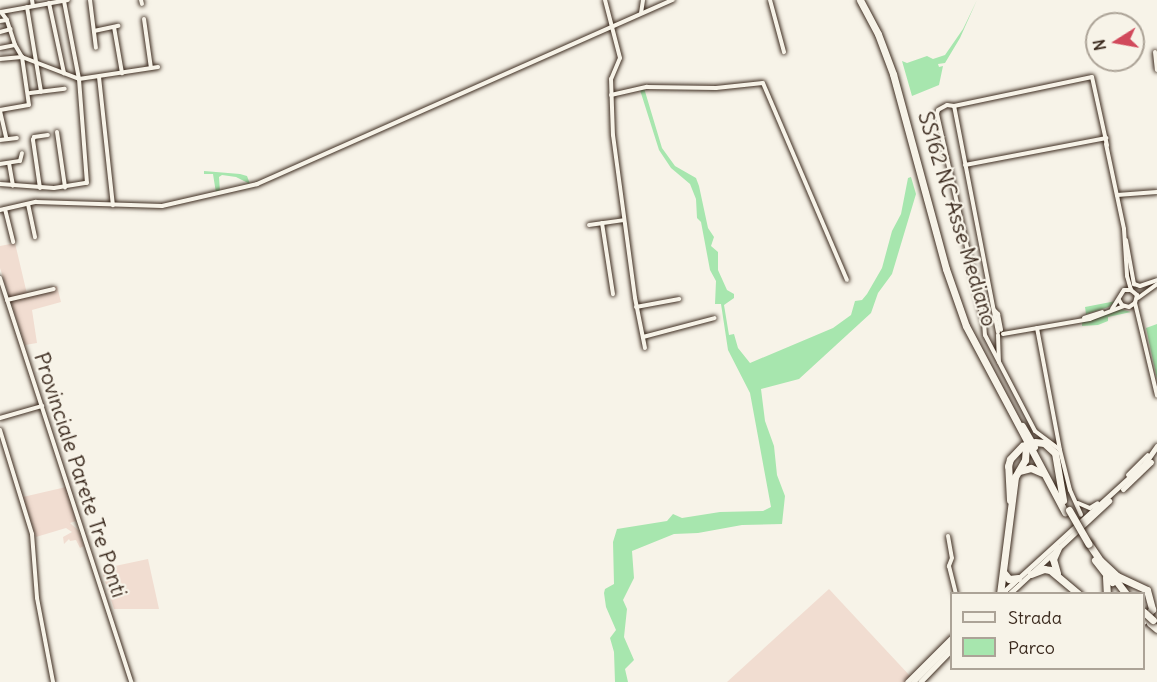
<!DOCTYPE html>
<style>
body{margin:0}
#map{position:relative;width:1157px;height:682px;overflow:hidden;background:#f7f3e8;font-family:Delius,sans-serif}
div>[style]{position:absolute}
.built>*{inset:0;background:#f1ddd1}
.green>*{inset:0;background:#a7e6ae}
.roads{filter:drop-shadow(0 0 2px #3b2a1e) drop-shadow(0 0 2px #3b2a1e)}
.minor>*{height:4px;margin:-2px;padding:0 2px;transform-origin:2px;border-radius:2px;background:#f7f3e8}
.major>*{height:5px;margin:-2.5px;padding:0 2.5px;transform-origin:2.5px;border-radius:2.5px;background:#f7f3e8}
.highway>*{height:7px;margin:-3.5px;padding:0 3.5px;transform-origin:3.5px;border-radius:3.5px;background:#f7f3e8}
.bridges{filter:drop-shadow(0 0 2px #3b2a1e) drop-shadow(0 0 2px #3b2a1e)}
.highway-bridge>*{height:7px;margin:-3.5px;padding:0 3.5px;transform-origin:3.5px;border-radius:3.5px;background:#f7f3e8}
span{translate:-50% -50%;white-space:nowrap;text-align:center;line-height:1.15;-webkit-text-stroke:4.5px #f7f3e8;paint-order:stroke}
.street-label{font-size:21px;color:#3b2a1e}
.legend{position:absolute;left:950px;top:592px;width:195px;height:78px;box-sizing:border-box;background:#f7f3e8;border:2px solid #aca397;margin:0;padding:8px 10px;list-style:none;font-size:18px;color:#3b2a1e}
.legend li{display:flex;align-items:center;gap:12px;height:30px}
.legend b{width:30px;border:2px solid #aca397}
.north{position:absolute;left:1085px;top:12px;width:60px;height:60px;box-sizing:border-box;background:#f7f3e8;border:2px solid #aca397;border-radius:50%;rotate:259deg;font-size:16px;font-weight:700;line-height:24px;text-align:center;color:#3b2a1e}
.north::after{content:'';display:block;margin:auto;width:21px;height:27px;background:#d1495b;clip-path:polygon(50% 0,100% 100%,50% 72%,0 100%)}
</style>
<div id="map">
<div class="built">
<i style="clip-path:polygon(15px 243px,27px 294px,57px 286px,61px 302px,32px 310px,37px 343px,25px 345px,0 268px,0 246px)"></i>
<i style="clip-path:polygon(66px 487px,76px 521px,70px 523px,79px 531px,84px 546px,80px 548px,76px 540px,70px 541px,69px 539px,64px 544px,63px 537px,72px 532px,66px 528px,36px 537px,23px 497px)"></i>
<i style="clip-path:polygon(148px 559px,159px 609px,114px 609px,101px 569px)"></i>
<i style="clip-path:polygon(829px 589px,911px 677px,906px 682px,727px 682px)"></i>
</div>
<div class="green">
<i style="clip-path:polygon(977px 0,960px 38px,945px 63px,938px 64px,939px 67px,943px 66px,939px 85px,912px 96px,902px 61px,907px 63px,927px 56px,933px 59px,945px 55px,963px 29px)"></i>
<i style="clip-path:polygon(644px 88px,662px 148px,675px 166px,696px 178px,699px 186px,708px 228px,714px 237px,711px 246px,718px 252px,718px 270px,727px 290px,734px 294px,734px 298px,724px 305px,729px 335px,734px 334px,738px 348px,750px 363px,833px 328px,851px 315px,855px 301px,862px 300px,867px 294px,882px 268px,892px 231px,901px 214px,908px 178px,911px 177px,916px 194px,892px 274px,878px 293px,871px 313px,799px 379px,761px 389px,765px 421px,774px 446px,777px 475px,785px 496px,782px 524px,742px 525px,698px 533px,674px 534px,632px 551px,634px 578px,623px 600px,627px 609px,624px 637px,634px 660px,625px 669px,628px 682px,615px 682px,614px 652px,610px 638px,616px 630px,606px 607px,604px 593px,605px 589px,614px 584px,613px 542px,617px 529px,667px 521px,673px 514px,682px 518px,720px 512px,763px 511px,771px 507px,750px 393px,728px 350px,721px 304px,715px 304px,716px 281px,710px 270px,701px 222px,697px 218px,696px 199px,690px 184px,671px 168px,659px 150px,640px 90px)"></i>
<i style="clip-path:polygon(204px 171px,240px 174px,247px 176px,250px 184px,236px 177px,222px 175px,219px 177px,220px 192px,216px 193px,213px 174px,204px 174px)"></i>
<i style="clip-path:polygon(1116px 301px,1109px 307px,1086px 314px,1085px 307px)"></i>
<i style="clip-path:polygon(1120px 309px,1131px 312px,1108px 317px,1108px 321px,1098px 325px,1082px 326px,1082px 322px)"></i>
<i style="clip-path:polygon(1157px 324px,1157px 379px,1146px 328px)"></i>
</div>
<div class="roads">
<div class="minor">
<i style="left:32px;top:0;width:6px;rotate:81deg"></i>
<i style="left:90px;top:0;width:48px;rotate:82.9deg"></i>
<i style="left:141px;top:0;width:4px;rotate:76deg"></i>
<i style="left:605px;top:0;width:60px;rotate:75.5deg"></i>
<i style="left:620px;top:58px;width:23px;rotate:113deg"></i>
<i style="left:611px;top:79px;width:56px;rotate:88deg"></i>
<i style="left:613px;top:135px;width:164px;rotate:82.3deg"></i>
<i style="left:635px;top:298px;width:51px;rotate:78.7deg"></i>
<i style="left:770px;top:0;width:54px;rotate:74.9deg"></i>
<i style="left:49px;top:3px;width:72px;rotate:77.9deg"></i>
<i style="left:27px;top:7px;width:86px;rotate:80.6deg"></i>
<i style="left:1px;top:12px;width:68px;rotate:-10.2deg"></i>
<i style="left:641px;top:13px;width:13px;rotate:-81deg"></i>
<i style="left:144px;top:19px;width:49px;rotate:81.9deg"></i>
<i style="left:0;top:21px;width:7px;rotate:-8deg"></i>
<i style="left:114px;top:27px;width:47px;rotate:80.1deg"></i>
<i style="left:94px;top:31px;width:25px;rotate:-12deg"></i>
<i style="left:0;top:32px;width:11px;rotate:-15deg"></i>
<i style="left:0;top:48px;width:15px;rotate:-11deg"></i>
<i style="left:1155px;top:52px;width:18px;rotate:84deg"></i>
<i style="left:0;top:59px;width:22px;rotate:-5deg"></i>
<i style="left:22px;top:57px;width:61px;rotate:21.1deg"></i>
<i style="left:79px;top:79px;width:80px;rotate:-8.6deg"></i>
<i style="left:99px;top:77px;width:129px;rotate:83.8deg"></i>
<i style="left:30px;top:93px;width:35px;rotate:-7deg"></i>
<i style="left:611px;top:95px;width:37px;rotate:-13deg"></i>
<i style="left:647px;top:87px;width:69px;rotate:0.8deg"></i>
<i style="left:716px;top:88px;width:47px;rotate:-6.1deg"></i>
<i style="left:763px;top:83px;width:214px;rotate:66.9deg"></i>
<i style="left:954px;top:106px;width:7px;rotate:-172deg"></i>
<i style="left:947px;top:105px;width:10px;rotate:151deg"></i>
<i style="left:938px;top:110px;width:4px;rotate:104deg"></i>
<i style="left:937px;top:114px;width:213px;rotate:77.3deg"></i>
<i style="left:984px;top:322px;width:13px;rotate:86deg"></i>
<i style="left:985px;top:335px;width:108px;rotate:62.5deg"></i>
<i style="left:1035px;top:431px;width:31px;rotate:37deg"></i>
<i style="left:0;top:110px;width:29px;rotate:-10deg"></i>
<i style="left:29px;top:105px;width:49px;rotate:-98.3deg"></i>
<i style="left:22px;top:57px;width:14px;rotate:-120deg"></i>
<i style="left:15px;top:45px;width:26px;rotate:-108deg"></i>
<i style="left:7px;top:20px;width:10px;rotate:-127deg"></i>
<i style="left:0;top:111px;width:28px;rotate:77deg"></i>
<i style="left:57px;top:132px;width:56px;rotate:81.7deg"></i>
<i style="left:0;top:140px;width:17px;rotate:-7deg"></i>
<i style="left:1106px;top:144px;width:87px;rotate:78deg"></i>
<i style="left:1124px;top:229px;width:47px;rotate:86.3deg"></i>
<i style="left:1127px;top:276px;width:15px;rotate:74deg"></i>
<i style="left:9px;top:163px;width:23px;rotate:80deg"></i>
<i style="left:0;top:164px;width:20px;rotate:-9deg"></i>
<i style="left:20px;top:161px;width:8px;rotate:-76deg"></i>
<i style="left:965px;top:165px;width:144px;rotate:-10.8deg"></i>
<i style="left:0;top:184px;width:54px;rotate:4.2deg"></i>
<i style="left:54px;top:188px;width:33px;rotate:-9deg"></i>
<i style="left:87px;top:183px;width:104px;rotate:-94.4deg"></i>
<i style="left:79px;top:79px;width:79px;rotate:-100.9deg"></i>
<i style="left:40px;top:188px;width:49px;rotate:-98.3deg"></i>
<i style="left:33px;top:140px;width:3px;rotate:-72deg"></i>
<i style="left:34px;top:137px;width:14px;rotate:-8deg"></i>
<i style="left:1117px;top:195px;width:40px;rotate:-4.3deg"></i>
<i style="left:28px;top:204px;width:34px;rotate:78deg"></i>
<i style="left:5px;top:209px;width:34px;rotate:76deg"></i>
<i style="left:0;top:210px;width:37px;rotate:-13deg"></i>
<i style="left:36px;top:202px;width:126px;rotate:1.8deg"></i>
<i style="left:162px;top:206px;width:98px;rotate:-13deg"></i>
<i style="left:257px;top:184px;width:455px;rotate:-23.9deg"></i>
<i style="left:602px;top:223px;width:72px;rotate:81.2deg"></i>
<i style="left:589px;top:225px;width:35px;rotate:-8deg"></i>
<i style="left:1126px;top:240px;width:45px;rotate:79.7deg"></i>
<i style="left:1134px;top:284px;width:6px;rotate:18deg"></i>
<i style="left:1140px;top:286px;width:18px;rotate:-19deg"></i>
<i style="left:0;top:278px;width:425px;rotate:72deg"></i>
<i style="left:1138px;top:298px;width:24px;rotate:-36deg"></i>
<i style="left:7px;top:300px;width:48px;rotate:-13.2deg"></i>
<i style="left:1135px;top:303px;width:95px;rotate:76.6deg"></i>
<i style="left:636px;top:307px;width:44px;rotate:-10.5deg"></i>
<i style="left:1112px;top:309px;width:22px;rotate:-58deg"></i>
<i style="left:1124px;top:290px;width:7px"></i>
<i style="left:1131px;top:290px;width:8px;rotate:40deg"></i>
<i style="left:1137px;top:295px;width:8px;rotate:104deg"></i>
<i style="left:1135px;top:303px;width:7px;rotate:146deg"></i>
<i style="left:1129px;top:307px;width:7px;rotate:-164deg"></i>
<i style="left:1122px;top:305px;width:6px;rotate:-121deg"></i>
<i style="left:994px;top:310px;width:6px;rotate:45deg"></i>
<i style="left:998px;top:314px;width:16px;rotate:79deg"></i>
<i style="left:1084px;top:318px;width:19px;rotate:-18deg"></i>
<i style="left:1037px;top:328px;width:124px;rotate:79.3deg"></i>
<i style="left:1060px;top:450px;width:41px;rotate:76deg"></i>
<i style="left:1070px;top:490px;width:27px;rotate:66deg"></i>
<i style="left:998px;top:332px;width:230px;rotate:-101deg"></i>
<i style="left:954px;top:106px;width:141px;rotate:-11.9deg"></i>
<i style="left:1092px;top:77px;width:70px;rotate:77.6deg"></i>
<i style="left:1003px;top:334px;width:88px;rotate:-9.8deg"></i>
<i style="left:1090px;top:319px;width:36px;rotate:-21deg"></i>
<i style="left:998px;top:335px;width:27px;rotate:88deg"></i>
<i style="left:643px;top:337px;width:74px;rotate:-14.8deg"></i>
<i style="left:0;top:418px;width:44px;rotate:-15.9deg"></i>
<i style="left:0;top:430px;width:109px;rotate:72.9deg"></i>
<i style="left:32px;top:534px;width:64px;rotate:85.5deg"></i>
<i style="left:37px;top:598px;width:86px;rotate:79.2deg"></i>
<i style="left:1128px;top:475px;width:28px;rotate:-45deg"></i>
<i style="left:1078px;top:503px;width:13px;rotate:23deg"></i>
<i style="left:1090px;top:508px;width:9px;rotate:-32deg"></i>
<i style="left:948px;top:536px;width:22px;rotate:80deg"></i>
<i style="left:952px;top:558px;width:9px;rotate:111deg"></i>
<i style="left:949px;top:566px;width:29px;rotate:76deg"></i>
</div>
<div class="major">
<i style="left:1123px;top:489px;width:39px;rotate:-44deg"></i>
<i style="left:1001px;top:594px;width:195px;rotate:-42.3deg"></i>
<i style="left:1145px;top:463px;width:21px;rotate:-55deg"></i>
<i style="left:1009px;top:594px;width:137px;rotate:-42.9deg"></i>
<i style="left:907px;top:682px;width:64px;rotate:-45deg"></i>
<i style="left:913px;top:682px;width:55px;rotate:-45deg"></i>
<i style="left:920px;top:682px;width:46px;rotate:-45.9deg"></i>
</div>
<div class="highway">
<i style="left:860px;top:0;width:38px;rotate:62deg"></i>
<i style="left:878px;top:34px;width:43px;rotate:69.4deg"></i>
<i style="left:893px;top:74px;width:202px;rotate:74.8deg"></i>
<i style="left:946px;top:269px;width:60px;rotate:70.7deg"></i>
<i style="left:966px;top:326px;width:211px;rotate:62deg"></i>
<i style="left:1022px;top:426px;width:24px;rotate:60deg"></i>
<i style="left:1035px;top:442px;width:9px;rotate:6deg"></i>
<i style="left:1044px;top:443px;width:15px;rotate:42deg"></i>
<i style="left:1055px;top:453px;width:48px;rotate:80.3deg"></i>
<i style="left:1019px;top:471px;width:12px;rotate:-14deg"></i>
<i style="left:1031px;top:468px;width:12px;rotate:24deg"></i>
<i style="left:1010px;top:500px;width:34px;rotate:-93deg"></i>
<i style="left:1008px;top:466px;width:7px;rotate:-74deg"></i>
<i style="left:1010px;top:459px;width:18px;rotate:-47deg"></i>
<i style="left:1089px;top:544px;width:23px;rotate:56deg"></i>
<i style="left:1095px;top:560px;width:28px;rotate:52deg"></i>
<i style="left:1101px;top:561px;width:22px;rotate:43deg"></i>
<i style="left:1117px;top:576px;width:33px;rotate:25deg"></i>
<i style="left:1147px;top:590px;width:20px;rotate:75deg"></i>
<i style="left:1152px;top:609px;width:14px;rotate:126deg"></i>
<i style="left:1004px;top:573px;width:8px;rotate:50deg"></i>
<i style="left:1009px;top:579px;width:9px;rotate:-6deg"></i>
<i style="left:1057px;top:573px;width:15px;rotate:-106deg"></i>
<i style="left:1053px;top:559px;width:12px;rotate:-66deg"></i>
<i style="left:1031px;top:574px;width:14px;rotate:-21deg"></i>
<i style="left:1044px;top:569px;width:6px;rotate:9deg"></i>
<i style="left:1050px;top:570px;width:38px;rotate:40deg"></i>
<i style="left:1111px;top:574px;width:25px;rotate:53deg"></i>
<i style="left:1106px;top:577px;width:17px;rotate:87deg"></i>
<i style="left:1000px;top:594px;width:118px;rotate:-82.7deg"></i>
<i style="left:1015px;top:477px;width:20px;rotate:-60deg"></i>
<i style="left:1025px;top:460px;width:16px;rotate:-86deg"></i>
<i style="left:1150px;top:623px;width:9px;rotate:41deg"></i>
</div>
</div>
<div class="bridges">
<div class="highway-bridge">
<i style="left:1069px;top:510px;width:39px;rotate:60deg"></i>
<i style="left:1144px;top:612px;width:12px;rotate:42deg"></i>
</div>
</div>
<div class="street-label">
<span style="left:957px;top:219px;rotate:73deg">SS162 NC Asse Mediano</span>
<span style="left:80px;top:475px;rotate:72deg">Provinciale Parete Tre Ponti</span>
</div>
<ul class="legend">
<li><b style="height:8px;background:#f7f3e8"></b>Strada</li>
<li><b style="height:16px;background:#a7e6ae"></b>Parco</li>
</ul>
<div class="north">N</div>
</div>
